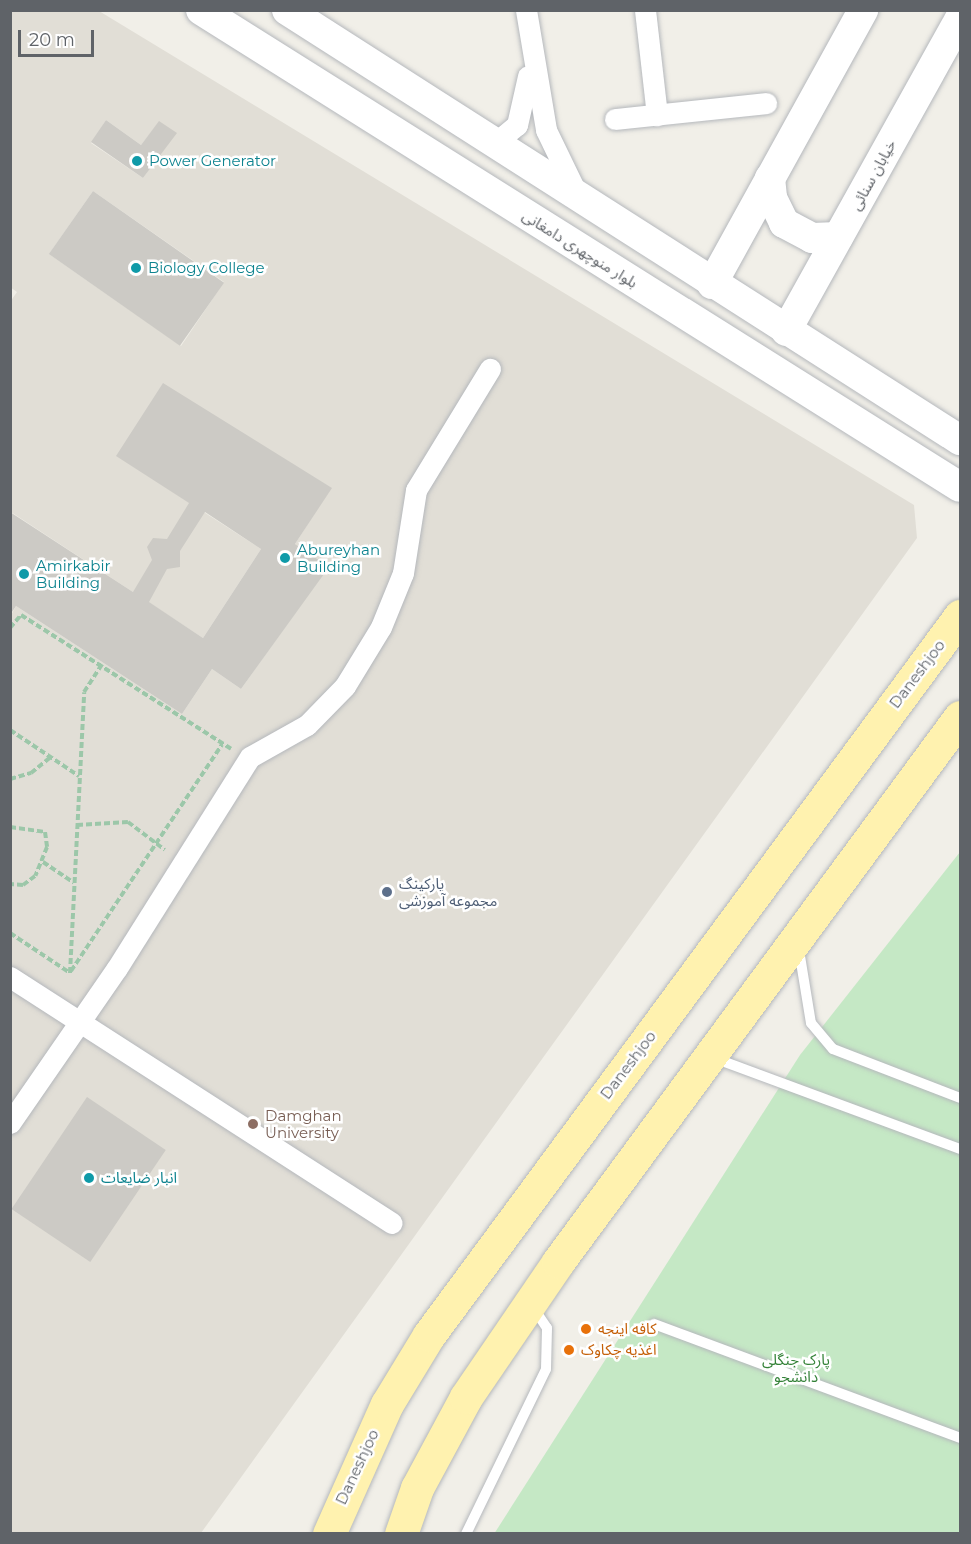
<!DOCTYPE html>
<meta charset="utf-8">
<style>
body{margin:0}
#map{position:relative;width:971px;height:1544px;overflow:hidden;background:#f1efe8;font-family:Montserrat,"Noto Sans Arabic",sans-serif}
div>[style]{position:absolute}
.education>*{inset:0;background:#e1ded6}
.green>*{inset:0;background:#c5e8c5}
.building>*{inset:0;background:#cccac5;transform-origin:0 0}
.path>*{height:4px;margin-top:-2px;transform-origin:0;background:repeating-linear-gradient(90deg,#9cc7a9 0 6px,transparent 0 9px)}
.roads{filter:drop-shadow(0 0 2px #b5b8bc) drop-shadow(0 0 2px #b5b8bc)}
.lane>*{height:10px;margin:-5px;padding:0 5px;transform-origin:5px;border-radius:5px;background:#fff}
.street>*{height:21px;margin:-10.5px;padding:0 10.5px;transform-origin:10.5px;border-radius:10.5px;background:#fff}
.secondary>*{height:30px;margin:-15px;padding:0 15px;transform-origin:15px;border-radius:15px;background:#fff}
.primary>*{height:33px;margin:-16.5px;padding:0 16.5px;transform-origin:16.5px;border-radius:16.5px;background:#fff2af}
.dots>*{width:16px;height:16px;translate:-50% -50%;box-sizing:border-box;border:3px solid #fff;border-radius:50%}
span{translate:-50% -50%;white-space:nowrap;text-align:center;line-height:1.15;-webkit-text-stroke:5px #fff;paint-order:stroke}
.culture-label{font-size:15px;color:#0d838f}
.left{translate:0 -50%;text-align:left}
.street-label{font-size:15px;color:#5f6368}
.service-label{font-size:15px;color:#4e5e75}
.education-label{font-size:15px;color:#785e54}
.food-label{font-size:15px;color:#c56008}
.park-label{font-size:15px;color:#348238}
.frame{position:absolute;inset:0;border:12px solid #5f6368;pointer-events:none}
.scale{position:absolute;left:18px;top:30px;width:76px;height:27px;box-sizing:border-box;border:3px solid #5f6368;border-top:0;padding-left:8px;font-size:18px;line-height:21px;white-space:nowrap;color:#5f6368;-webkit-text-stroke:4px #fff;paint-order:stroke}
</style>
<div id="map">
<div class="education">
<i style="clip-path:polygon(evenodd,10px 11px,99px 11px,914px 505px,917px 538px,201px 1533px,11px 1533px,11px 615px,16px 606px,182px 714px,212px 669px,241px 689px,328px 567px,295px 544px,331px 488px,163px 384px,117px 456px,261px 549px,203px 638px,11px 512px,10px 302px,17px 292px,10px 287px,10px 11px,106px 120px,141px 145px,159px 122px,176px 133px,143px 178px,91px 143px,106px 120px,10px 11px,93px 191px,224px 282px,181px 346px,49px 254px,93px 191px)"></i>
</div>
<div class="green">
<i style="clip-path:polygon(960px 852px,960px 1533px,494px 1534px,800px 1055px)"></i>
</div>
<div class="building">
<i style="clip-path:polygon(106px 120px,141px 145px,159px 121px,177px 133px,143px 178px,91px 142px)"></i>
<i style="left:93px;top:191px;width:160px;height:77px;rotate:35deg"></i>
<i style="clip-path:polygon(evenodd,163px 383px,332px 488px,295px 544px,329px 567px,241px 689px,212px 669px,182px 714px,16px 606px,10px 615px,10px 512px,133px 592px,152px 560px,147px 547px,153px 538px,167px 539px,189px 503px,116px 456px,163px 383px,205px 512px,261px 549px,203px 638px,149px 602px,167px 569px,180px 567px,180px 551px,205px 512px)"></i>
<i style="left:87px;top:1097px;width:95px;height:135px;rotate:34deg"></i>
</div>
<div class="path">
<i style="left:10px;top:628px;width:17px;rotate:-50deg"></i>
<i style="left:21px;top:615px;width:249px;rotate:32.5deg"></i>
<i style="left:10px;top:730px;width:83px;rotate:33.7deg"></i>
<i style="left:10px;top:779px;width:22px;rotate:-16deg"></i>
<i style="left:31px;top:773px;width:26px;rotate:-39deg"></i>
<i style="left:77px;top:825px;width:51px;rotate:-3.4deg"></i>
<i style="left:128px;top:822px;width:46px;rotate:37.1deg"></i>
<i style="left:10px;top:827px;width:35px;rotate:8deg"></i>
<i style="left:45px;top:832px;width:15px;rotate:82deg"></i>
<i style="left:47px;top:847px;width:31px;rotate:112deg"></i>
<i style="left:35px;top:876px;width:15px;rotate:143deg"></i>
<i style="left:23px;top:885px;width:13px;rotate:-176deg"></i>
<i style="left:43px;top:862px;width:37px;rotate:34deg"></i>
<i style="left:10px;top:933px;width:72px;rotate:33.7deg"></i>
<i style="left:70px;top:973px;width:281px;rotate:-87.1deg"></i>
<i style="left:84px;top:692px;width:35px;rotate:-57deg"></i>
<i style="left:71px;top:971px;width:272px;rotate:-56.3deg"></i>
</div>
<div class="roads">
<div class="lane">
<i style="left:799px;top:950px;width:74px;rotate:80.7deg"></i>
<i style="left:811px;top:1023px;width:34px;rotate:50deg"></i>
<i style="left:833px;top:1049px;width:136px;rotate:21.1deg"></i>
<i style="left:714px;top:1058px;width:262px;rotate:20.3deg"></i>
<i style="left:654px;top:1324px;width:327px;rotate:20.4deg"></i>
<i style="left:466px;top:1534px;width:183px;rotate:-64.1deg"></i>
<i style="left:546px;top:1369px;width:41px;rotate:-88.6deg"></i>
<i style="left:547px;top:1328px;width:25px;rotate:-124deg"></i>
</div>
<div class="street">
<i style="left:526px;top:10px;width:122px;rotate:80.5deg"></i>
<i style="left:546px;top:130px;width:67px;rotate:64.2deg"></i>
<i style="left:645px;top:10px;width:106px;rotate:83.5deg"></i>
<i style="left:615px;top:119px;width:152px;rotate:-6deg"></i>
<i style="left:494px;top:144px;width:30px;rotate:-40deg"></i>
<i style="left:517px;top:125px;width:50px;rotate:-77.3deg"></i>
<i style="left:10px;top:977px;width:454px;rotate:32.8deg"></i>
<i style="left:10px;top:1123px;width:188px;rotate:-55.4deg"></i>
<i style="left:117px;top:968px;width:249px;rotate:-57.8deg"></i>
<i style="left:250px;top:757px;width:65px;rotate:-29.3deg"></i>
<i style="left:307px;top:725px;width:54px;rotate:-45.7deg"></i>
<i style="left:345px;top:686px;width:69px;rotate:-58.6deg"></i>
<i style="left:381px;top:627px;width:58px;rotate:-67.8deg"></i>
<i style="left:403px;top:573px;width:84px;rotate:-81.1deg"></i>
<i style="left:416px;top:490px;width:142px;rotate:-58.6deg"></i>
</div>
<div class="secondary">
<i style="left:201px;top:10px;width:896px;rotate:32.15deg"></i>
<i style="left:287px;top:10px;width:799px;rotate:32.58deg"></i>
<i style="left:770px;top:178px;width:20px;rotate:84deg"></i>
<i style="left:772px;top:198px;width:28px;rotate:64deg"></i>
<i style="left:784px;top:223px;width:32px;rotate:28deg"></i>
<i style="left:812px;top:238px;width:26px;rotate:-2deg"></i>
<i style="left:712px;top:284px;width:313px;rotate:-61.1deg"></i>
<i style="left:786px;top:331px;width:357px;rotate:-60.9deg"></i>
</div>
<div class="primary">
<i style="left:329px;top:1534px;width:142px;rotate:-66deg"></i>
<i style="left:387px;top:1404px;width:81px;rotate:-58.7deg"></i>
<i style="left:429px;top:1335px;width:894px;rotate:-53.55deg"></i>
<i style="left:401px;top:1534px;width:49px;rotate:-70.8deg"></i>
<i style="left:417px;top:1488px;width:103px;rotate:-61.7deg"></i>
<i style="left:466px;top:1397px;width:163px;rotate:-55.7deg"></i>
<i style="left:558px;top:1262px;width:677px;rotate:-53.59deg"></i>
</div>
</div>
<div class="dots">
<i style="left:137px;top:161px;background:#0f9aa8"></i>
<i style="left:136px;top:268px;background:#0f9aa8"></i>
<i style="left:285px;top:558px;background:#0f9aa8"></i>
<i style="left:24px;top:574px;background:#0f9aa8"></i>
<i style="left:387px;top:892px;background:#5c6f8a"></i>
<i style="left:253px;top:1124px;background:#8d6e63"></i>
<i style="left:89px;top:1178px;background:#0f9aa8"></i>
<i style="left:586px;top:1329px;background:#e8710a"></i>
<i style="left:569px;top:1350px;background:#e8710a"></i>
</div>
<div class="culture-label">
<span class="left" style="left:149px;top:161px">Power Generator</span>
<span class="left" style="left:148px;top:268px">Biology College</span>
<span class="left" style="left:297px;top:558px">Abureyhan<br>Building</span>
<span class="left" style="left:36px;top:574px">Amirkabir<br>Building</span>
<span class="left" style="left:101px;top:1178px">انبار ضایعات</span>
</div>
<div class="street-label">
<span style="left:873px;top:175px;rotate:-61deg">خیابان سنائی</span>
<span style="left:580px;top:249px;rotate:32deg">بلوار منوچهری دامغانی</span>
<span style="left:917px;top:674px;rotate:-53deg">Daneshjoo</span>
<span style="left:628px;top:1065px;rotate:-53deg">Daneshjoo</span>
<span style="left:357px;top:1467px;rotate:-65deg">Daneshjoo</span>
</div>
<div class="service-label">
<span class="left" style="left:399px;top:892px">پارکینگ<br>مجموعه آموزشی</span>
</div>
<div class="education-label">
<span class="left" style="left:265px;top:1124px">Damghan<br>University</span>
</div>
<div class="food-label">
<span class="left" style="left:598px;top:1329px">کافه اینجه</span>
<span class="left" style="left:581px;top:1350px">اغذیه چکاوک</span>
</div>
<div class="park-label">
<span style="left:796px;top:1368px">پارک جنگلی<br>دانشجو</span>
</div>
<div class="frame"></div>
<div class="scale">20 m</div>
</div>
